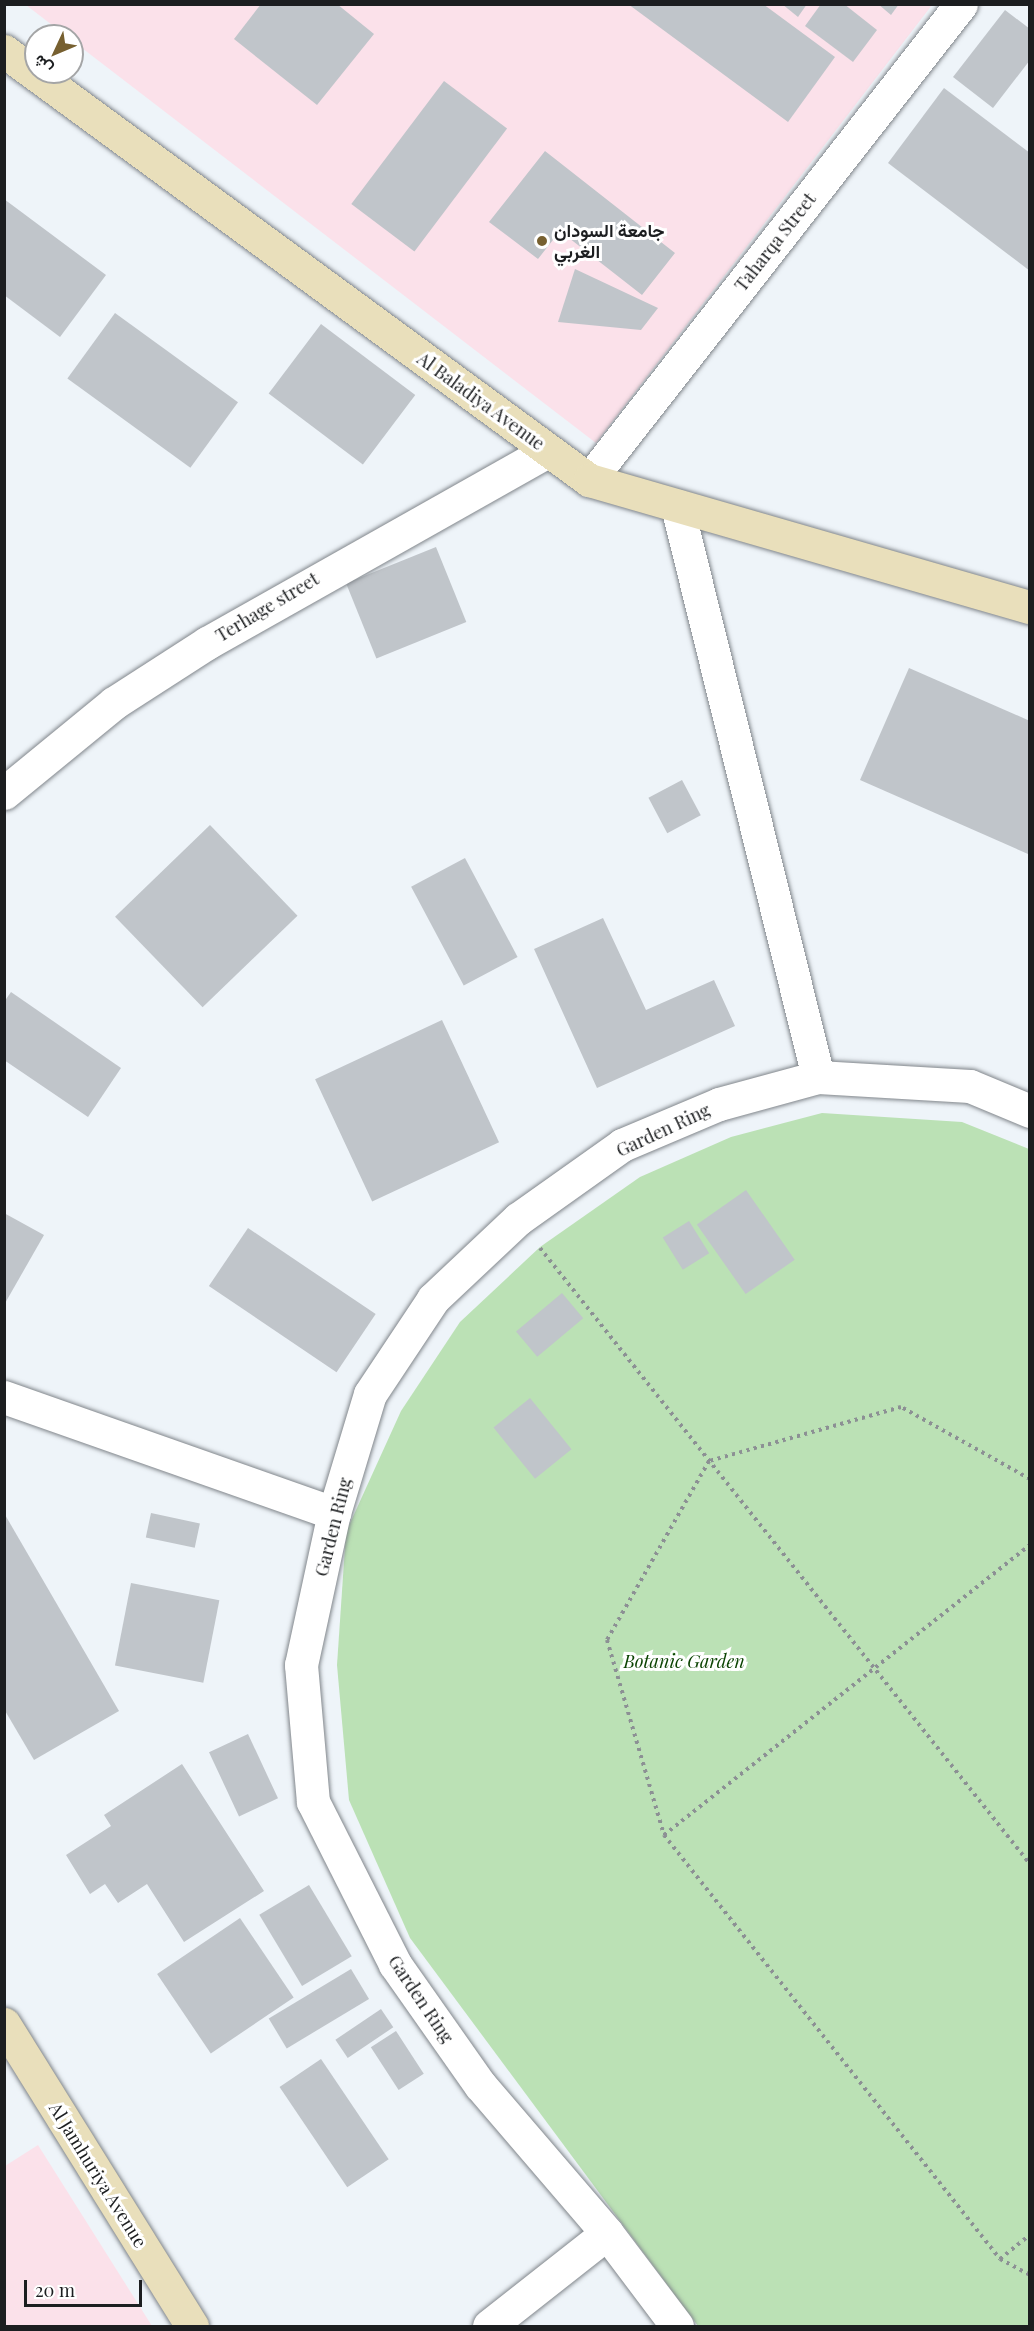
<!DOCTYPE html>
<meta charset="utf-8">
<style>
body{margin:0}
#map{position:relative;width:1034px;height:2331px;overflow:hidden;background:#eef4f9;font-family:"Playfair Display",Vazirmatn,serif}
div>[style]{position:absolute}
.education>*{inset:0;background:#fbe1ea}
.green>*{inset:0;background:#bbe1b5}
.building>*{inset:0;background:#c0c5ca;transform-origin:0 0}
.path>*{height:4px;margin-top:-2px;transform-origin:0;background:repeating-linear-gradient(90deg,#8c9094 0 3px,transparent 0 7.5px)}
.roads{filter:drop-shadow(0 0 2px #81868b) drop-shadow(0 0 2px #81868b)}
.street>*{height:33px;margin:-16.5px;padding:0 16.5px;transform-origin:16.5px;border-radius:16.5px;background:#fff}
.secondary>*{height:33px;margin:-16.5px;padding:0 16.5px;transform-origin:16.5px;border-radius:16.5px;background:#e9dfbb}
.dots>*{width:16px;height:16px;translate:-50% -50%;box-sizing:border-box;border:3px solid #fff;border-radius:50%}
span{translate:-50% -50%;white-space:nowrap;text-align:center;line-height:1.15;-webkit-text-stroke:6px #fff;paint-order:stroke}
.poi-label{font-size:18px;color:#1c1e20;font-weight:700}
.left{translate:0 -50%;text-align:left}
.street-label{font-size:18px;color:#1c1e20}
.park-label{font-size:18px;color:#0b4302;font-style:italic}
.frame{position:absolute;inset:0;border:6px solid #1c1e20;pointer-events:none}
.north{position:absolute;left:24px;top:24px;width:60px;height:60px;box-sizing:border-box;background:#fff;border:2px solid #a4a5a6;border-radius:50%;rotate:226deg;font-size:16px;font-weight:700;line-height:24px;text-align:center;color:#1c1e20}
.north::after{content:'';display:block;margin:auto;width:21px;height:27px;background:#776030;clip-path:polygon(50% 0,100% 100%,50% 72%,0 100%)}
.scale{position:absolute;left:24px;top:2280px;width:118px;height:27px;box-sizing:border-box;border:3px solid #1c1e20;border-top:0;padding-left:8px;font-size:18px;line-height:21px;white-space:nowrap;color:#1c1e20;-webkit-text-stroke:4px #fff;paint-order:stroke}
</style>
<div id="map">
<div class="education">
<i style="clip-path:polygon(26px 5px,932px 5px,596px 443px)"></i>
<i style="clip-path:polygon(38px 2145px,152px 2326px,5px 2326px,5px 2166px)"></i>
</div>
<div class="green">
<i style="clip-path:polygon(822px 1113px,962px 1122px,1029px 1149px,1029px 2326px,698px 2326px,410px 1938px,349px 1800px,337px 1665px,346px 1532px,401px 1411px,460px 1322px,540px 1247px,640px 1177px,731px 1137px)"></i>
</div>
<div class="building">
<i style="clip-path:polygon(261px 4px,337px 4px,374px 34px,317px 105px,234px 39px)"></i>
<i style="clip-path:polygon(628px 4px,763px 4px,835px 57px,788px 122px)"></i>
<i style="clip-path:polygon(782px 4px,807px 4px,798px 17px)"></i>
<i style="clip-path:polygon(821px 4px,844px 4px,877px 30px,853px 62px,805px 26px)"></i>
<i style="clip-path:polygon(878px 4px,899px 4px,891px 15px)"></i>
<i style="clip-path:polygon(1005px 10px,1030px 29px,1030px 60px,993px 108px,953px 77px)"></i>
<i style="left:444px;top:81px;width:79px;height:154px;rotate:37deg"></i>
<i style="clip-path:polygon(944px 88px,1030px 153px,1030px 271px,888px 163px)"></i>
<i style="clip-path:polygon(545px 151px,675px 253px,642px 295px,560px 231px,538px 259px,489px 222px)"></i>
<i style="clip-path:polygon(4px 199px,106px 275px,60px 337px,4px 295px)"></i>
<i style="clip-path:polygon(575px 269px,658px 308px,641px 330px,558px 322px)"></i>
<i style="left:115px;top:313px;width:152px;height:81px;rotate:36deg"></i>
<i style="left:321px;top:324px;width:118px;height:87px;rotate:37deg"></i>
<i style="left:436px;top:547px;width:81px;height:97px;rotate:68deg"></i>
<i style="clip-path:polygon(909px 668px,1030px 721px,1028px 854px,860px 780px)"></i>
<i style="left:682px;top:780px;width:40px;height:38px;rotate:62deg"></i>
<i style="left:210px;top:825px;width:126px;height:132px;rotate:46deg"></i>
<i style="left:465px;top:858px;width:112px;height:61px;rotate:62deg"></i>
<i style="clip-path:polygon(603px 918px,646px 1010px,714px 980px,735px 1026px,597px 1088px,534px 949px)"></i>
<i style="clip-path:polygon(11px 992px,121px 1068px,88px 1117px,4px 1060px,4px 1002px)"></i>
<i style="left:442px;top:1020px;width:135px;height:140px;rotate:65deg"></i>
<i style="left:746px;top:1190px;width:85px;height:60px;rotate:55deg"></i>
<i style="clip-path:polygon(4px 1213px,44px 1235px,4px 1305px)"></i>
<i style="left:689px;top:1221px;width:38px;height:31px;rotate:58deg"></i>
<i style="left:248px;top:1228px;width:154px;height:70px;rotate:34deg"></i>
<i style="left:562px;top:1293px;width:33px;height:60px;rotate:50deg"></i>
<i style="left:530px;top:1398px;width:66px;height:47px;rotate:51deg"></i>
<i style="clip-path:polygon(4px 1513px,119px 1711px,34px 1760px,4px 1709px)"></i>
<i style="left:151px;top:1513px;width:50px;height:25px;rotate:12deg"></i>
<i style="left:131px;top:1583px;width:90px;height:84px;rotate:11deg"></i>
<i style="left:248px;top:1734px;width:71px;height:43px;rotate:65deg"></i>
<i style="clip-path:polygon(182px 1764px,264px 1891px,184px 1942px,147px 1884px,118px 1903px,105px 1884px,90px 1894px,66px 1855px,111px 1826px,104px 1815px)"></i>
<i style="left:309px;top:1885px;width:83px;height:58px;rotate:59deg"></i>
<i style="left:240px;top:1918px;width:96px;height:100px;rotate:56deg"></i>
<i style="left:351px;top:1969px;width:35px;height:96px;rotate:59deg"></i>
<i style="left:381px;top:2009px;width:22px;height:55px;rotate:56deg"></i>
<i style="left:396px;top:2031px;width:51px;height:30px;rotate:57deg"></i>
<i style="left:321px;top:2059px;width:121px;height:50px;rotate:56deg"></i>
</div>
<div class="path">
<i style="left:540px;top:1248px;width:787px;rotate:51.5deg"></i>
<i style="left:1030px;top:1479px;width:148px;rotate:-150.8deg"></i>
<i style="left:901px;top:1407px;width:199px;rotate:164.3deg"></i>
<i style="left:709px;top:1461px;width:206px;rotate:119.7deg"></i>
<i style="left:607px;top:1640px;width:203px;rotate:73.7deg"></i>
<i style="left:664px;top:1835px;width:541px;rotate:51.6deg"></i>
<i style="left:1000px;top:2259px;width:34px;rotate:28deg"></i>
<i style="left:664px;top:1835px;width:467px;rotate:-38.4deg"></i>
<i style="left:1000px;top:2259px;width:38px;rotate:-39deg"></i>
</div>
<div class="roads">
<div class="street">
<i style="left:589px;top:480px;width:604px;rotate:-51.99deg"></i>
<i style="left:677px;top:506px;width:588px;rotate:76.13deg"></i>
<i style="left:4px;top:793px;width:142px;rotate:-39.3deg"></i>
<i style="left:114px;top:703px;width:111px;rotate:-32.8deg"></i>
<i style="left:207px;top:643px;width:391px;rotate:-29.4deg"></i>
<i style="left:4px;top:1397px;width:350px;rotate:19.4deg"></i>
<i style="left:489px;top:2326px;width:150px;rotate:-38.2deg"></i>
<i style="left:677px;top:2326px;width:116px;rotate:-127deg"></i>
<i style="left:607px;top:2233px;width:195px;rotate:-130.6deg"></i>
<i style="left:480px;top:2085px;width:148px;rotate:-125.1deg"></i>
<i style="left:395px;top:1964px;width:182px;rotate:-116.8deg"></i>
<i style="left:313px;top:1802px;width:138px;rotate:-95deg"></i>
<i style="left:301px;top:1665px;width:156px;rotate:-77.8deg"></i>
<i style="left:334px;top:1513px;width:124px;rotate:-73.2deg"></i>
<i style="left:370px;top:1394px;width:114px;rotate:-56.4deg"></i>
<i style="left:433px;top:1299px;width:117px;rotate:-43.3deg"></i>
<i style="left:518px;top:1219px;width:128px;rotate:-35.4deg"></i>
<i style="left:622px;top:1145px;width:105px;rotate:-22.9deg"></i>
<i style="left:719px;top:1104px;width:103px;rotate:-15.3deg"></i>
<i style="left:818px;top:1077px;width:152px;rotate:3.4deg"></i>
<i style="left:970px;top:1086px;width:65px;rotate:22.6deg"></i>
</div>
<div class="secondary">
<i style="left:4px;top:51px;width:725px;rotate:36.25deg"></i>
<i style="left:589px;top:480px;width:459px;rotate:16.1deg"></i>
<i style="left:4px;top:2024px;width:356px;rotate:58.1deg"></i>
</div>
</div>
<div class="dots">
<i style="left:542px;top:241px;background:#776030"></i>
</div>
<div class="poi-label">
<span class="left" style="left:554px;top:241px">جامعة السودان<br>الغربي</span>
</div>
<div class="street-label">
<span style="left:775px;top:242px;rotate:-52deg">Taharqa Street</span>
<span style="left:481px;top:401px;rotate:36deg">Al Baladiya Avenue</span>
<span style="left:267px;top:607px;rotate:-31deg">Terhage street</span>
<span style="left:663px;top:1130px;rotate:-25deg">Garden Ring</span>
<span style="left:333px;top:1527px;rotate:-76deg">Garden Ring</span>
<span style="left:421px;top:1999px;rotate:56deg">Garden Ring</span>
<span style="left:98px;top:2175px;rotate:58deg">Al Jamhuriya Avenue</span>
</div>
<div class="park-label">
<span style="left:684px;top:1661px">Botanic Garden</span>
</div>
<div class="frame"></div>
<div class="north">ش</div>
<div class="scale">20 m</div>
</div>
